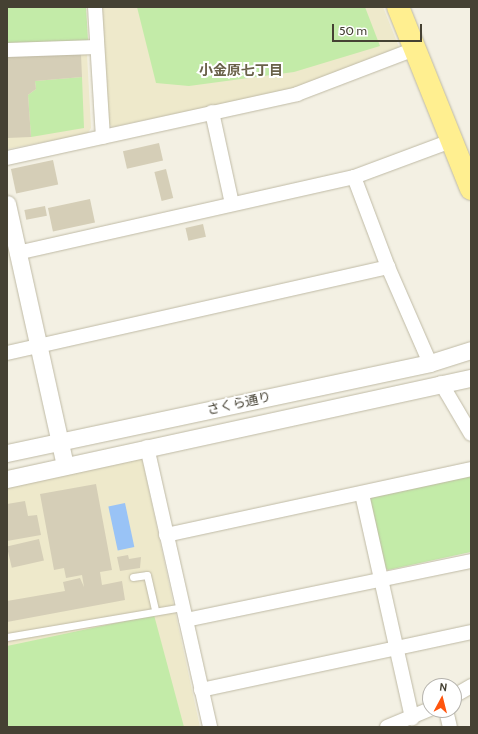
<!DOCTYPE html>
<meta charset="utf-8">
<style>
body{margin:0}
#map{position:relative;width:478px;height:734px;overflow:hidden;background:#f3f0e3;font-family:Cabin,"Noto Sans JP",sans-serif}
div>[style]{position:absolute}
.education>*{inset:0;background:#eee9cb}
.green>*{inset:0;background:#c3eba8}
.water>*{inset:0;background:#99c3f6;transform-origin:0 0}
.building>*{inset:0;background:#d5ceb7;transform-origin:0 0}
.roads{filter:drop-shadow(0 0 1px #bfbaa5) drop-shadow(0 0 1px #bfbaa5)}
.service>*{height:7px;margin:-3.5px;padding:0 3.5px;transform-origin:3.5px;border-radius:3.5px;background:#fff}
.minor>*{height:14px;margin:-7px;padding:0 7px;transform-origin:7px;border-radius:7px;background:#fff}
.tertiary>*{height:17px;margin:-8.5px;padding:0 8.5px;transform-origin:8.5px;border-radius:8.5px;background:#fff}
.primary>*{height:22px;margin:-11px;padding:0 11px;transform-origin:11px;border-radius:11px;background:#ffef90}
span{translate:-50% -50%;white-space:nowrap;text-align:center;line-height:1.15;-webkit-text-stroke:4px #fff;paint-order:stroke}
.street-label{font-size:13px;color:#454133}
.neighbourhood-label{font-size:14px;color:#696149;font-weight:700}
.frame{position:absolute;inset:0;border:8px solid #454133;pointer-events:none}
.north{position:absolute;left:422px;top:678px;width:40px;height:40px;box-sizing:border-box;background:#fff;border:1px solid #b5b3ad;border-radius:50%;rotate:7deg;font-size:11px;font-weight:700;line-height:16px;text-align:center;color:#454133}
.north::after{content:'';display:block;margin:auto;width:14px;height:18px;background:#ff550e;clip-path:polygon(50% 0,100% 100%,50% 72%,0 100%)}
.scale{position:absolute;left:332px;top:24px;width:90px;height:18px;box-sizing:border-box;border:2px solid #454133;border-top:0;padding-left:5px;font-size:12px;line-height:14px;white-space:nowrap;color:#454133;-webkit-text-stroke:3px #fff;paint-order:stroke}
</style>
<div id="map">
<div class="education">
<i style="clip-path:polygon(101px 7px,383px 7px,399px 47px,297px 88px,112px 127px,107px 121px)"></i>
<i style="clip-path:polygon(7px 54px,87px 54px,91px 128px,87px 134px,7px 149px)"></i>
<i style="clip-path:polygon(142px 458px,200px 727px,7px 727px,7px 488px)"></i>
</div>
<div class="green">
<i style="clip-path:polygon(7px 7px,86px 7px,88px 40px,84px 44px,7px 47px)"></i>
<i style="clip-path:polygon(137px 7px,365px 7px,380px 46px,294px 72px,189px 86px,156px 83px)"></i>
<i style="clip-path:polygon(82px 77px,84px 128px,31px 137px,28px 95px,36px 89px,35px 81px)"></i>
<i style="clip-path:polygon(471px 473px,471px 552px,388px 570px,381px 566px,369px 496px)"></i>
<i style="clip-path:polygon(154px 615px,184px 727px,7px 727px,7px 646px)"></i>
</div>
<div class="water">
<i style="left:125px;top:503px;width:45px;height:17px;rotate:78deg"></i>
</div>
<div class="building">
<i style="clip-path:polygon(81px 54px,82px 77px,35px 81px,36px 89px,28px 95px,31px 137px,7px 138px,7px 57px)"></i>
<i style="left:159px;top:143px;width:18px;height:37px;rotate:77deg"></i>
<i style="left:53px;top:160px;width:25px;height:43px;rotate:78deg"></i>
<i style="left:166px;top:169px;width:30px;height:12px;rotate:76deg"></i>
<i style="left:90px;top:199px;width:24px;height:43px;rotate:78deg"></i>
<i style="left:45px;top:206px;width:10px;height:21px;rotate:79deg"></i>
<i style="left:203px;top:224px;width:13px;height:18px;rotate:77deg"></i>
<i style="clip-path:polygon(96px 484px,112px 570px,100px 572px,102px 585px,122px 581px,125px 600px,7px 622px,7px 601px,65px 591px,63px 582px,80px 578px,84px 587px,82px 575px,66px 578px,64px 568px,54px 570px,40px 494px)"></i>
<i style="clip-path:polygon(25px 501px,28px 516px,37px 515px,41px 535px,7px 541px,7px 504px)"></i>
<i style="left:39px;top:539px;width:22px;height:33px;rotate:77deg"></i>
<i style="clip-path:polygon(128px 555px,129px 559px,141px 557px,140px 568px,120px 571px,117px 557px)"></i>
</div>
<div class="roads">
<div class="service">
<i style="left:133px;top:577px;width:14px;rotate:-8deg"></i>
<i style="left:147px;top:575px;width:36px;rotate:77deg"></i>
<i style="left:7px;top:637px;width:179px;rotate:-9.7deg"></i>
</div>
<div class="minor">
<i style="left:95px;top:7px;width:130px;rotate:86.5deg"></i>
<i style="left:7px;top:50px;width:90px;rotate:-1.9deg"></i>
<i style="left:212px;top:112px;width:94px;rotate:77.7deg"></i>
<i style="left:7px;top:158px;width:297px;rotate:-12.4deg"></i>
<i style="left:297px;top:94px;width:126px;rotate:-20.9deg"></i>
<i style="left:354px;top:177px;width:96px;rotate:69.3deg"></i>
<i style="left:17px;top:253px;width:345px;rotate:-12.7deg"></i>
<i style="left:354px;top:177px;width:103px;rotate:-20.4deg"></i>
<i style="left:7px;top:353px;width:391px;rotate:-12.7deg"></i>
<i style="left:388px;top:267px;width:105px;rotate:66.4deg"></i>
<i style="left:441px;top:383px;width:59px;rotate:59.5deg"></i>
<i style="left:147px;top:447px;width:287px;rotate:77.3deg"></i>
<i style="left:362px;top:494px;width:230px;rotate:77.4deg"></i>
<i style="left:166px;top:535px;width:312px;rotate:-12.2deg"></i>
<i style="left:186px;top:620px;width:291px;rotate:-11.7deg"></i>
<i style="left:201px;top:690px;width:276px;rotate:-12.1deg"></i>
<i style="left:454px;top:696px;width:20px;rotate:-30deg"></i>
<i style="left:446px;top:710px;width:17px;rotate:77deg"></i>
<i style="left:387px;top:727px;width:47px;rotate:-22.7deg"></i>
</div>
<div class="tertiary">
<i style="left:7px;top:204px;width:268px;rotate:77.5deg"></i>
<i style="left:7px;top:453px;width:432px;rotate:-12deg"></i>
<i style="left:430px;top:363px;width:43px;rotate:-17.6deg"></i>
<i style="left:7px;top:479px;width:475px;rotate:-12.3deg"></i>
</div>
<div class="primary">
<i style="left:398px;top:7px;width:196px;rotate:68.1deg"></i>
</div>
</div>
<div class="street-label">
<span style="left:239px;top:403px;rotate:-12deg">さくら通り</span>
</div>
<div class="neighbourhood-label">
<span style="left:241px;top:70px">小金原七丁目</span>
</div>
<div class="frame"></div>
<div class="north">N</div>
<div class="scale">50 m</div>
</div>
